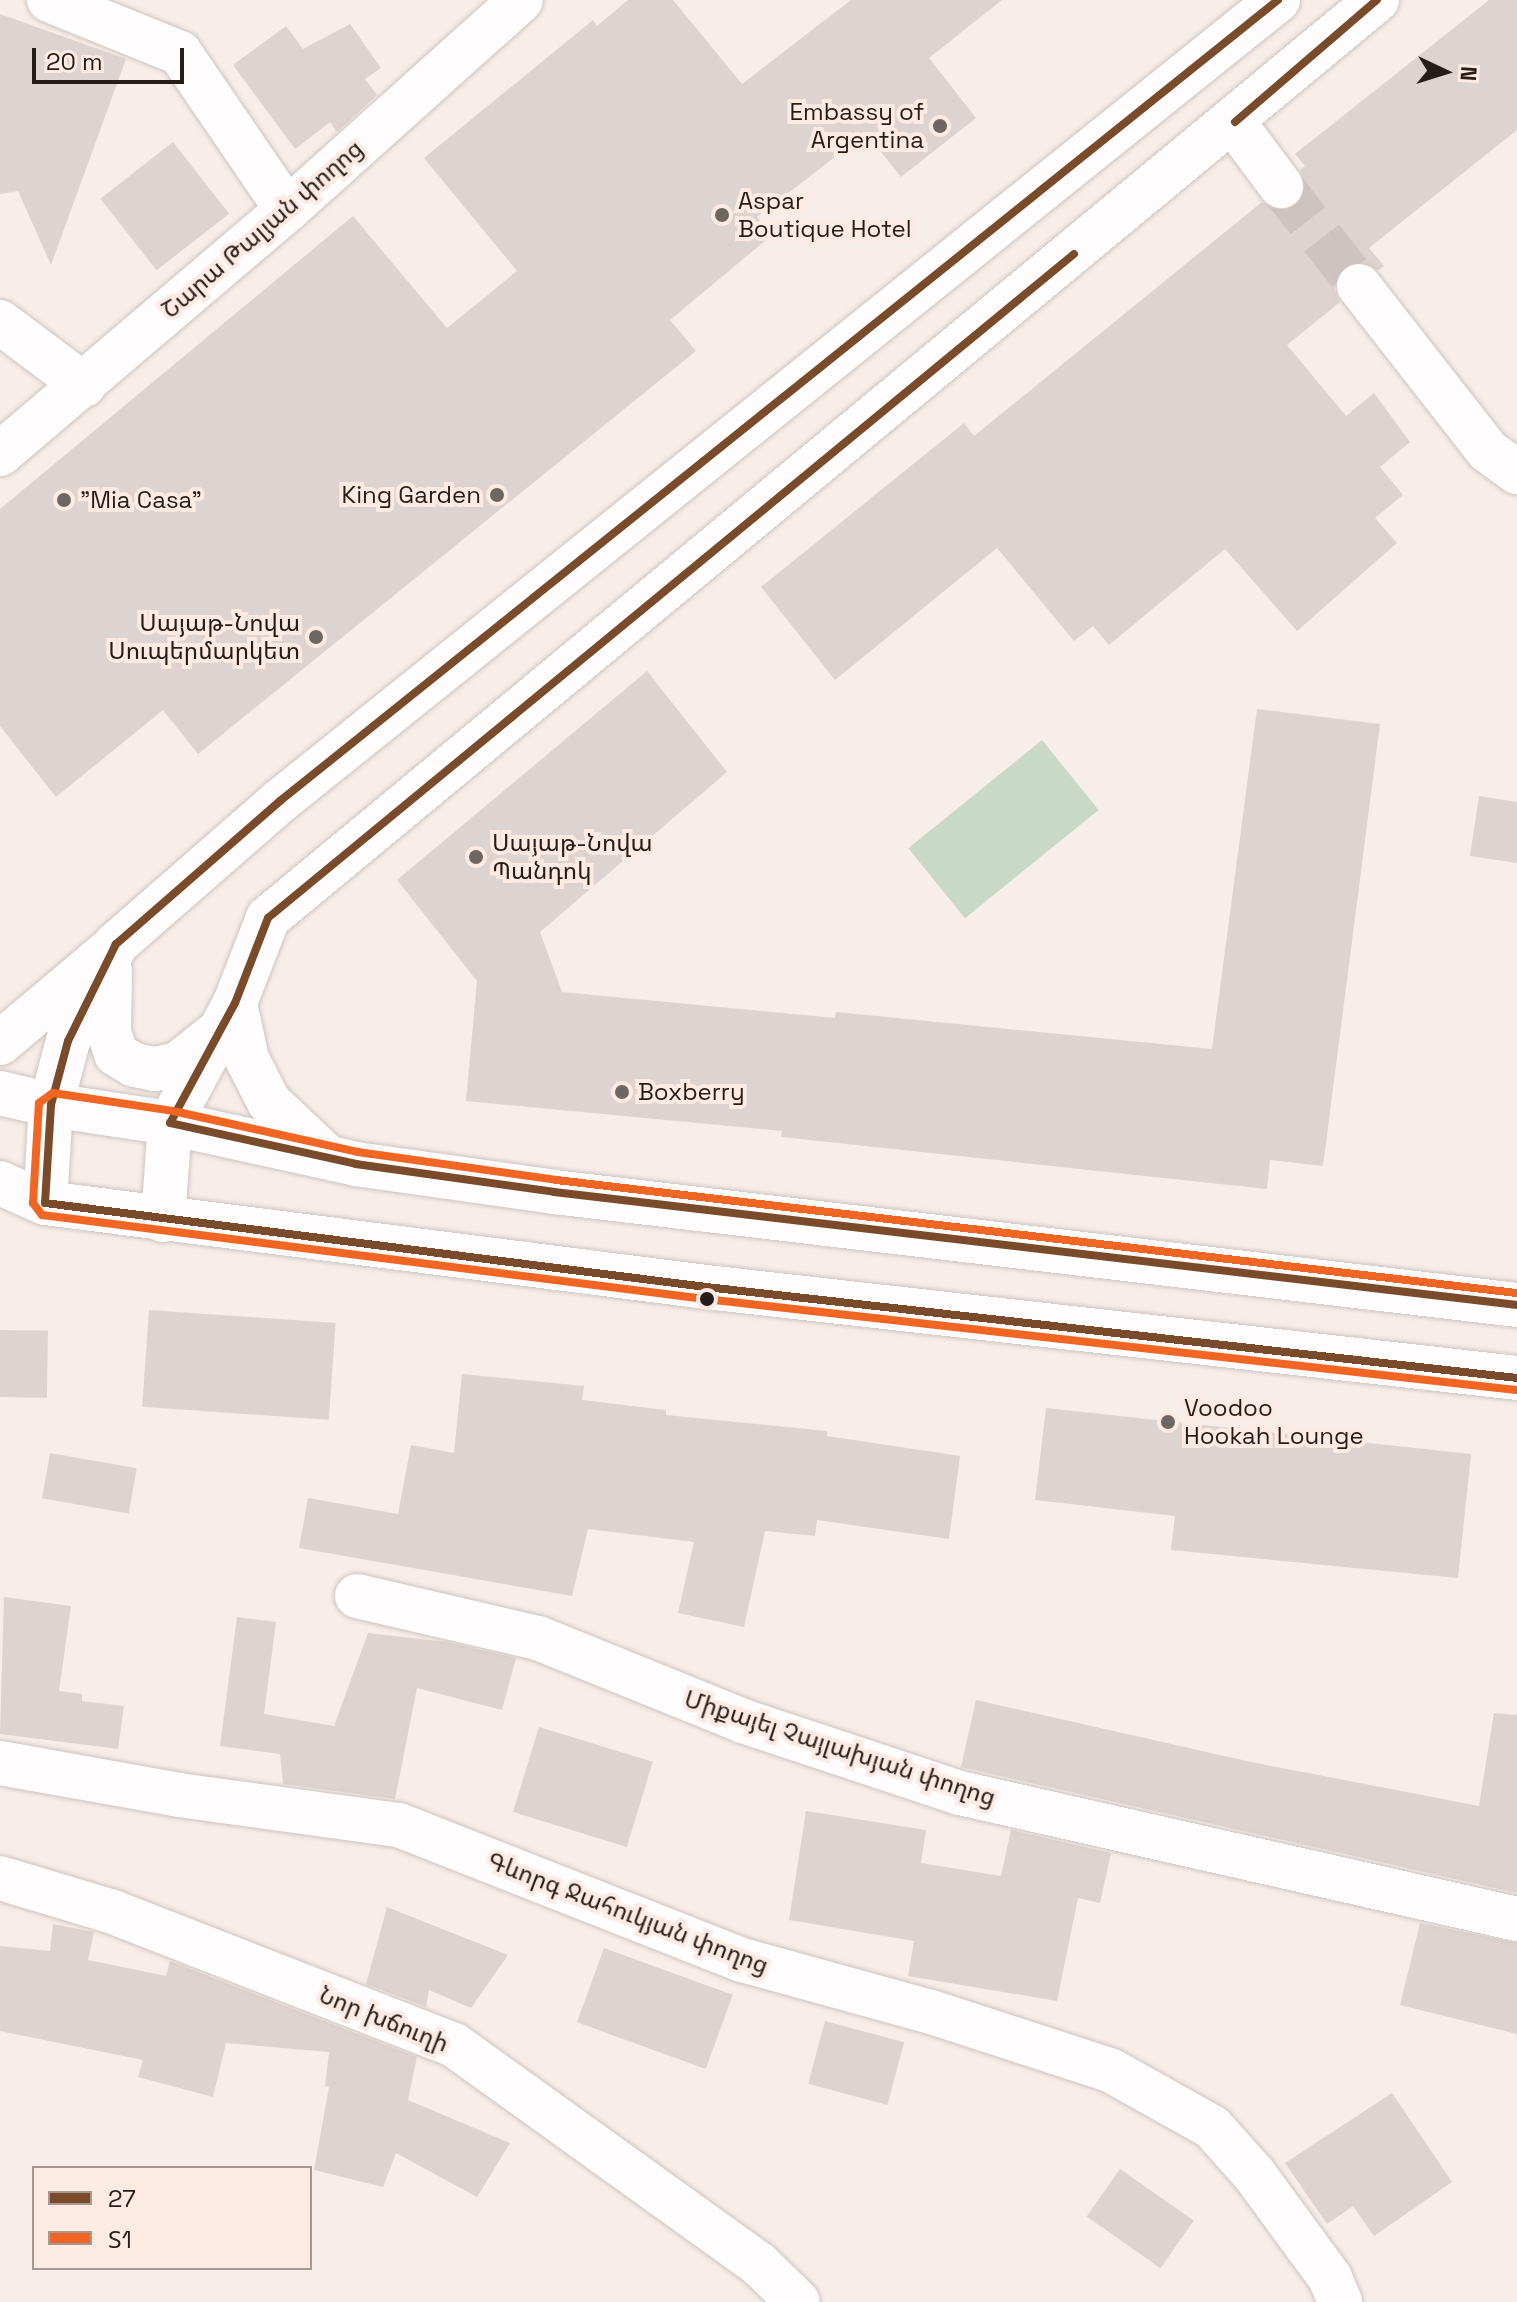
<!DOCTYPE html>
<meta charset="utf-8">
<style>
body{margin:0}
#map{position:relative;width:1517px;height:2302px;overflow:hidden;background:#f7ede9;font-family:"Space Grotesk","Noto Sans Armenian",sans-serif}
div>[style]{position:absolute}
.green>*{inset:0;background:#c8d9c7;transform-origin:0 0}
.building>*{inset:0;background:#ddd3d0;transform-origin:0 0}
.street-tunnel>*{height:44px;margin-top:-22px;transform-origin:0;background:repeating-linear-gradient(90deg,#cdc3c0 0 44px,transparent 0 66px)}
.roads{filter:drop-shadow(0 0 2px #cdc4c0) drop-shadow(0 0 2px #cdc4c0)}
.street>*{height:44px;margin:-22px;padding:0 22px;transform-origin:22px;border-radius:22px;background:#fefcfc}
.secondary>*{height:44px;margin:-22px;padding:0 22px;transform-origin:22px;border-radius:22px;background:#fefcfc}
.primary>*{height:44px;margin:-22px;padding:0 22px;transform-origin:22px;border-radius:22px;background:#fefcfc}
.bus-1>*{height:8px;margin:-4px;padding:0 4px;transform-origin:4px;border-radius:4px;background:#7a4b2a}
.bus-2>*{height:8px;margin:-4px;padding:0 4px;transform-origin:4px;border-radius:4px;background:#f26522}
.dots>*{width:22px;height:22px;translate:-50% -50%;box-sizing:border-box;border:4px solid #fdeae3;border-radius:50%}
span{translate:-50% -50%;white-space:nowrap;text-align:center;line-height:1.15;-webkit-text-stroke:8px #fdeae3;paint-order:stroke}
.poi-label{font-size:24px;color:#251d1a}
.right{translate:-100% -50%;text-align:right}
.left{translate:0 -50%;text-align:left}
.street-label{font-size:24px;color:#251d1a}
.legend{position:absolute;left:32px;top:2166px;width:280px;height:104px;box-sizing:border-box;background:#fdeae3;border:2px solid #a79893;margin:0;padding:10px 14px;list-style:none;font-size:24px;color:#251d1a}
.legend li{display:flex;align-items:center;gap:16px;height:40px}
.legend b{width:40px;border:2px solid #a79893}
.north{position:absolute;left:1405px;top:32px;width:80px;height:80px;-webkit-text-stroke:6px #fdeae3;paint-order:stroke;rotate:94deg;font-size:22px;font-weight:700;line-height:32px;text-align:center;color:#251d1a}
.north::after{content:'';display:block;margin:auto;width:28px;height:36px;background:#251d1a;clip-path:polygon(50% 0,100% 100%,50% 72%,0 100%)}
.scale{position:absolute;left:32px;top:48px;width:152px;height:36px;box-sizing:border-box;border:4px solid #251d1a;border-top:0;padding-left:10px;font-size:24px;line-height:28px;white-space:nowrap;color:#251d1a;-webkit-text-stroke:6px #fdeae3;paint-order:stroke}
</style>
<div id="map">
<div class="green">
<i style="left:1042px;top:740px;width:90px;height:172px;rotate:51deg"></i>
</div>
<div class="building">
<i style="clip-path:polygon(628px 0,673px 0,742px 84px,851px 0,1002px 0,929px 58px,976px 118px,901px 177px,866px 133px,757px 217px,772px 235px,670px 320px,696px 351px,198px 754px,163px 710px,56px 797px,0 726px,0 509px,353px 216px,447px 328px,517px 271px,424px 158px,593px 20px,597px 26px)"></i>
<i style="clip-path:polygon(1489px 0,1517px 0,1517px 130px,1369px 248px,1384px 266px,1378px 270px,1356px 261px,1343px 267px,1334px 289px,1340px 302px,1287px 345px,1346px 416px,1374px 393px,1410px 442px,1380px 467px,1403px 495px,1375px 518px,1397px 543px,1297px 631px,1225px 549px,1109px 645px,1093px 626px,1074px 641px,997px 548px,835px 680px,761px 587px,964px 423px,974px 436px,1262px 202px,1283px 211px,1297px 206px,1306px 184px,1300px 170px,1305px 166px,1295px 154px)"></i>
<i style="clip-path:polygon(0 14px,126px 59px,51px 265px,18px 191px,0 194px)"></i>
<i style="clip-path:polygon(350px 24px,381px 68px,365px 79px,377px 95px,337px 132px,330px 122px,295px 149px,233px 65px,286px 26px,303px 49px)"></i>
<i style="left:173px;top:142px;width:91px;height:92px;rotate:52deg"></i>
<i style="clip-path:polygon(647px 671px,727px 772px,540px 932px,562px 992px,835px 1018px,836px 1012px,1212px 1049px,1257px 709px,1380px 724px,1323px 1166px,1270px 1160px,1267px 1189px,781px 1137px,782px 1131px,466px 1101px,477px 981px,397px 880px)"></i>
<i style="clip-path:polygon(1479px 796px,1517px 802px,1517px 863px,1470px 856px)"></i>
<i style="left:149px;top:1310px;width:187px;height:97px;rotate:4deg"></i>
<i style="left:0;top:1330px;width:48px;height:67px;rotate:1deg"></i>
<i style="clip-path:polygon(462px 1374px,584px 1386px,582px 1400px,666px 1410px,666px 1415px,827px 1431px,827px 1436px,960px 1456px,949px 1539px,817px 1520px,815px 1536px,765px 1531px,744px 1627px,678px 1613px,694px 1542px,588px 1529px,572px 1596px,299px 1548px,308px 1498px,398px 1514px,411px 1445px,454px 1453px)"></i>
<i style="clip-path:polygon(1046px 1408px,1471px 1454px,1458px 1578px,1171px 1550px,1175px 1516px,1035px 1500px)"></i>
<i style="left:50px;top:1453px;width:88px;height:46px;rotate:10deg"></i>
<i style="clip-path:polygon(4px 1597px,71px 1606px,59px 1691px,82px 1694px,82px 1701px,124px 1706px,118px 1749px,0 1734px)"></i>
<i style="clip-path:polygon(237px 1617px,276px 1622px,264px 1714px,334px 1726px,368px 1633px,447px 1642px,516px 1658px,502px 1710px,417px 1688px,395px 1799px,283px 1784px,280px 1754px,220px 1746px)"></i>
<i style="clip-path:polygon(976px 1700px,1251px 1762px,1479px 1806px,1494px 1713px,1517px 1715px,1517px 1893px,961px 1767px)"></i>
<i style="left:539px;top:1727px;width:119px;height:89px;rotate:17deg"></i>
<i style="clip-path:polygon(806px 1811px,926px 1830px,921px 1863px,1001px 1876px,1011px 1830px,1111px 1853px,1100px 1903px,1078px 1898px,1057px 2001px,908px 1976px,914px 1941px,789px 1920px)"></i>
<i style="clip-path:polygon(387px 1907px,508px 1955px,471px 2008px,429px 1990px,426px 2007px,366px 1984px)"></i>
<i style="clip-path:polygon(1420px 1923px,1517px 1943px,1517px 2034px,1400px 2005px)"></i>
<i style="clip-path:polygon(53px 1924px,94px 1932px,88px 1960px,166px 1976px,170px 1961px,417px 2057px,408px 2100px,510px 2143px,477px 2197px,396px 2153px,383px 2187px,314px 2170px,329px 2087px,325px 2086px,329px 2052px,226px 2043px,213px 2097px,138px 2077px,143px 2060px,0 2031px,0 1946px,50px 1951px)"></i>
<i style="left:604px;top:1948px;width:137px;height:79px;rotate:20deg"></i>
<i style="left:825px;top:2021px;width:82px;height:65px;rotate:15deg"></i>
<i style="clip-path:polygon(1392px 2093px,1452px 2182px,1374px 2236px,1353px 2206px,1327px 2224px,1285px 2163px)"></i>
<i style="left:1120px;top:2169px;width:90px;height:58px;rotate:35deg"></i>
</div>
<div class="street-tunnel">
<i style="left:1281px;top:186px;width:127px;rotate:52deg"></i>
</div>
<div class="roads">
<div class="street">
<i style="left:49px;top:0;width:141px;rotate:22deg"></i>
<i style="left:180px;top:53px;width:190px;rotate:55.7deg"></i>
<i style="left:1234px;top:123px;width:79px;rotate:53.3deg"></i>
<i style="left:1359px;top:286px;width:209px;rotate:52deg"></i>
<i style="left:1488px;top:451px;width:36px;rotate:36deg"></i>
<i style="left:0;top:322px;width:105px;rotate:36.9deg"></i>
<i style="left:0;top:454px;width:377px;rotate:-40.4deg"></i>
<i style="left:287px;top:210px;width:314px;rotate:-41.9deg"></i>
<i style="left:357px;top:1596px;width:186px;rotate:13.1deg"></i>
<i style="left:538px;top:1638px;width:221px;rotate:22deg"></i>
<i style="left:743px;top:1721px;width:229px;rotate:18.4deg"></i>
<i style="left:960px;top:1793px;width:571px;rotate:12.75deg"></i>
<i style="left:0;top:1763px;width:182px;rotate:10.1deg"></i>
<i style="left:179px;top:1795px;width:222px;rotate:7.8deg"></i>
<i style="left:399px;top:1825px;width:369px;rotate:21.5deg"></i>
<i style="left:742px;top:1960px;width:196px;rotate:15.4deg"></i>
<i style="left:931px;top:2012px;width:188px;rotate:18deg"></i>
<i style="left:1110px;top:2070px;width:117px;rotate:29.2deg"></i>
<i style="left:1212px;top:2127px;width:63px;rotate:48.2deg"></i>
<i style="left:1254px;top:2174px;width:129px;rotate:53.8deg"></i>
<i style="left:1330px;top:2278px;width:26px;rotate:67deg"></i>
</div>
<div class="secondary">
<i style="left:0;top:1043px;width:150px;rotate:-40.1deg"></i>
<i style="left:0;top:1093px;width:52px;rotate:13.2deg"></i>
<i style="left:0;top:1183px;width:49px;rotate:24deg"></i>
<i style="left:0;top:1878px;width:118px;rotate:16.7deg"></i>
<i style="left:113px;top:1912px;width:366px;rotate:21.3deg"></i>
<i style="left:454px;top:2045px;width:375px;rotate:35.7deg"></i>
<i style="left:759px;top:2264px;width:54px;rotate:44.3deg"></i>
</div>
<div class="primary">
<i style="left:1278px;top:0;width:1280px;rotate:141.25deg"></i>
<i style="left:280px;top:801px;width:218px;rotate:138.9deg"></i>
<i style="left:116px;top:944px;width:108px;rotate:116.3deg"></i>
<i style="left:68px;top:1041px;width:66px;rotate:104.9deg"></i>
<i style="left:51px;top:1105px;width:98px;rotate:93.5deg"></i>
<i style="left:45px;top:1203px;width:666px;rotate:7.24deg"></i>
<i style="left:706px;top:1287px;width:816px;rotate:6.4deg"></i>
<i style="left:110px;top:971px;width:61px;rotate:90.9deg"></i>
<i style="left:109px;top:1032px;width:23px;rotate:72deg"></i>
<i style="left:116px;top:1054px;width:21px;rotate:31deg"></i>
<i style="left:134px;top:1065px;width:21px;rotate:11deg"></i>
<i style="left:155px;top:1069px;width:24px;rotate:-12deg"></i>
<i style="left:178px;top:1064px;width:45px;rotate:-38.7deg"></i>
<i style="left:235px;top:1003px;width:57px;rotate:77.9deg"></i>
<i style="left:247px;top:1059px;width:48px;rotate:62.9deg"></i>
<i style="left:269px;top:1102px;width:74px;rotate:43.4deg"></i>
<i style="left:51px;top:1105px;width:120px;rotate:8.6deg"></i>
<i style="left:170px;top:1123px;width:190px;rotate:12.4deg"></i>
<i style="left:356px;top:1164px;width:200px;rotate:8deg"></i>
<i style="left:554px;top:1192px;width:970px;rotate:6.69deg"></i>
<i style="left:163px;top:1220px;width:97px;rotate:-85.9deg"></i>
<i style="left:170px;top:1123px;width:136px;rotate:-61.6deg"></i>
<i style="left:235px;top:1003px;width:91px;rotate:-68.8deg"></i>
<i style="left:268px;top:918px;width:1440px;rotate:-39.62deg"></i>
</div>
</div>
<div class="bus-1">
<i style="left:1278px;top:0;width:1280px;rotate:141.25deg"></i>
<i style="left:280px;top:801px;width:218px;rotate:138.9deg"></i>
<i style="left:116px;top:944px;width:108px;rotate:116.3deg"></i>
<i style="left:68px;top:1041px;width:66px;rotate:104.9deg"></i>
<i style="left:51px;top:1105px;width:98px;rotate:93.5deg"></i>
<i style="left:45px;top:1203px;width:666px;rotate:7.24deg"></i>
<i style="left:706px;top:1287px;width:816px;rotate:6.4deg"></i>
<i style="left:1235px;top:122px;width:187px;rotate:-40.7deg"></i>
<i style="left:1074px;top:254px;width:1044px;rotate:140.52deg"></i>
<i style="left:268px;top:918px;width:91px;rotate:111.2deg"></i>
<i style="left:235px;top:1003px;width:136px;rotate:118.4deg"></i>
<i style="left:170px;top:1123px;width:190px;rotate:12.4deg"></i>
<i style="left:356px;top:1164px;width:200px;rotate:8deg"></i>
<i style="left:554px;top:1192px;width:970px;rotate:6.69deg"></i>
</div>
<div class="bus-2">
<i style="left:1516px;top:1390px;width:816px;rotate:-173.6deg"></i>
<i style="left:705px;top:1299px;width:668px;rotate:-172.78deg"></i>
<i style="left:42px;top:1215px;width:15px;rotate:-127deg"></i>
<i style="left:33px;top:1203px;width:100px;rotate:-86.6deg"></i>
<i style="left:39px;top:1103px;width:17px;rotate:-36deg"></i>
<i style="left:53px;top:1093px;width:121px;rotate:8.5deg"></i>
<i style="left:173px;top:1111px;width:189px;rotate:12.5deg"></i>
<i style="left:358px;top:1152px;width:200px;rotate:8deg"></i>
<i style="left:556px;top:1180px;width:968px;rotate:6.71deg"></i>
</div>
<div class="dots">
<i style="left:940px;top:126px;background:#6e6662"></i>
<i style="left:722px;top:215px;background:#6e6662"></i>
<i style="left:497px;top:495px;background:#6e6662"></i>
<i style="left:64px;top:500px;background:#6e6662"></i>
<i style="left:316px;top:637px;background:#6e6662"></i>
<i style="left:476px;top:857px;background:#6e6662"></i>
<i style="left:622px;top:1092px;background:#6e6662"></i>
<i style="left:707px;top:1299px;background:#251d1a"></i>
<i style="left:1168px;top:1422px;background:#6e6662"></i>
</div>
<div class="poi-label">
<span class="right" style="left:924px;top:126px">Embassy of<br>Argentina</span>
<span class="left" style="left:738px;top:215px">Aspar<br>Boutique Hotel</span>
<span class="right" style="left:481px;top:495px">King Garden</span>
<span class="left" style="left:80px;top:500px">"Mia Casa"</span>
<span class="right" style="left:300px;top:637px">Սայաթ-Նովա<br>Սուպերմարկետ</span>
<span class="left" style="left:492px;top:857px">Սայաթ-Նովա<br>Պանդոկ</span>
<span class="left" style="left:638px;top:1092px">Boxberry</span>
<span class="left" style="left:1184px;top:1422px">Voodoo<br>Hookah Lounge</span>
</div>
<div class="street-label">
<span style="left:262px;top:229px;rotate:-41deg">Շարա Թալյան փողոց</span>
<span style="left:840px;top:1748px;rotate:18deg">Միքայել Չայլախյան փողոց</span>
<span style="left:628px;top:1913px;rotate:21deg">Գևորգ Ջահուկյան փողոց</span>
<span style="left:384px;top:2019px;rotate:22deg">Նոր խճուղի</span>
</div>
<ul class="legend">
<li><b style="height:10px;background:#7a4b2a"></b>27</li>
<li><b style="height:10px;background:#f26522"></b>Տ1</li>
</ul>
<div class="north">N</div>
<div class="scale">20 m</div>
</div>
